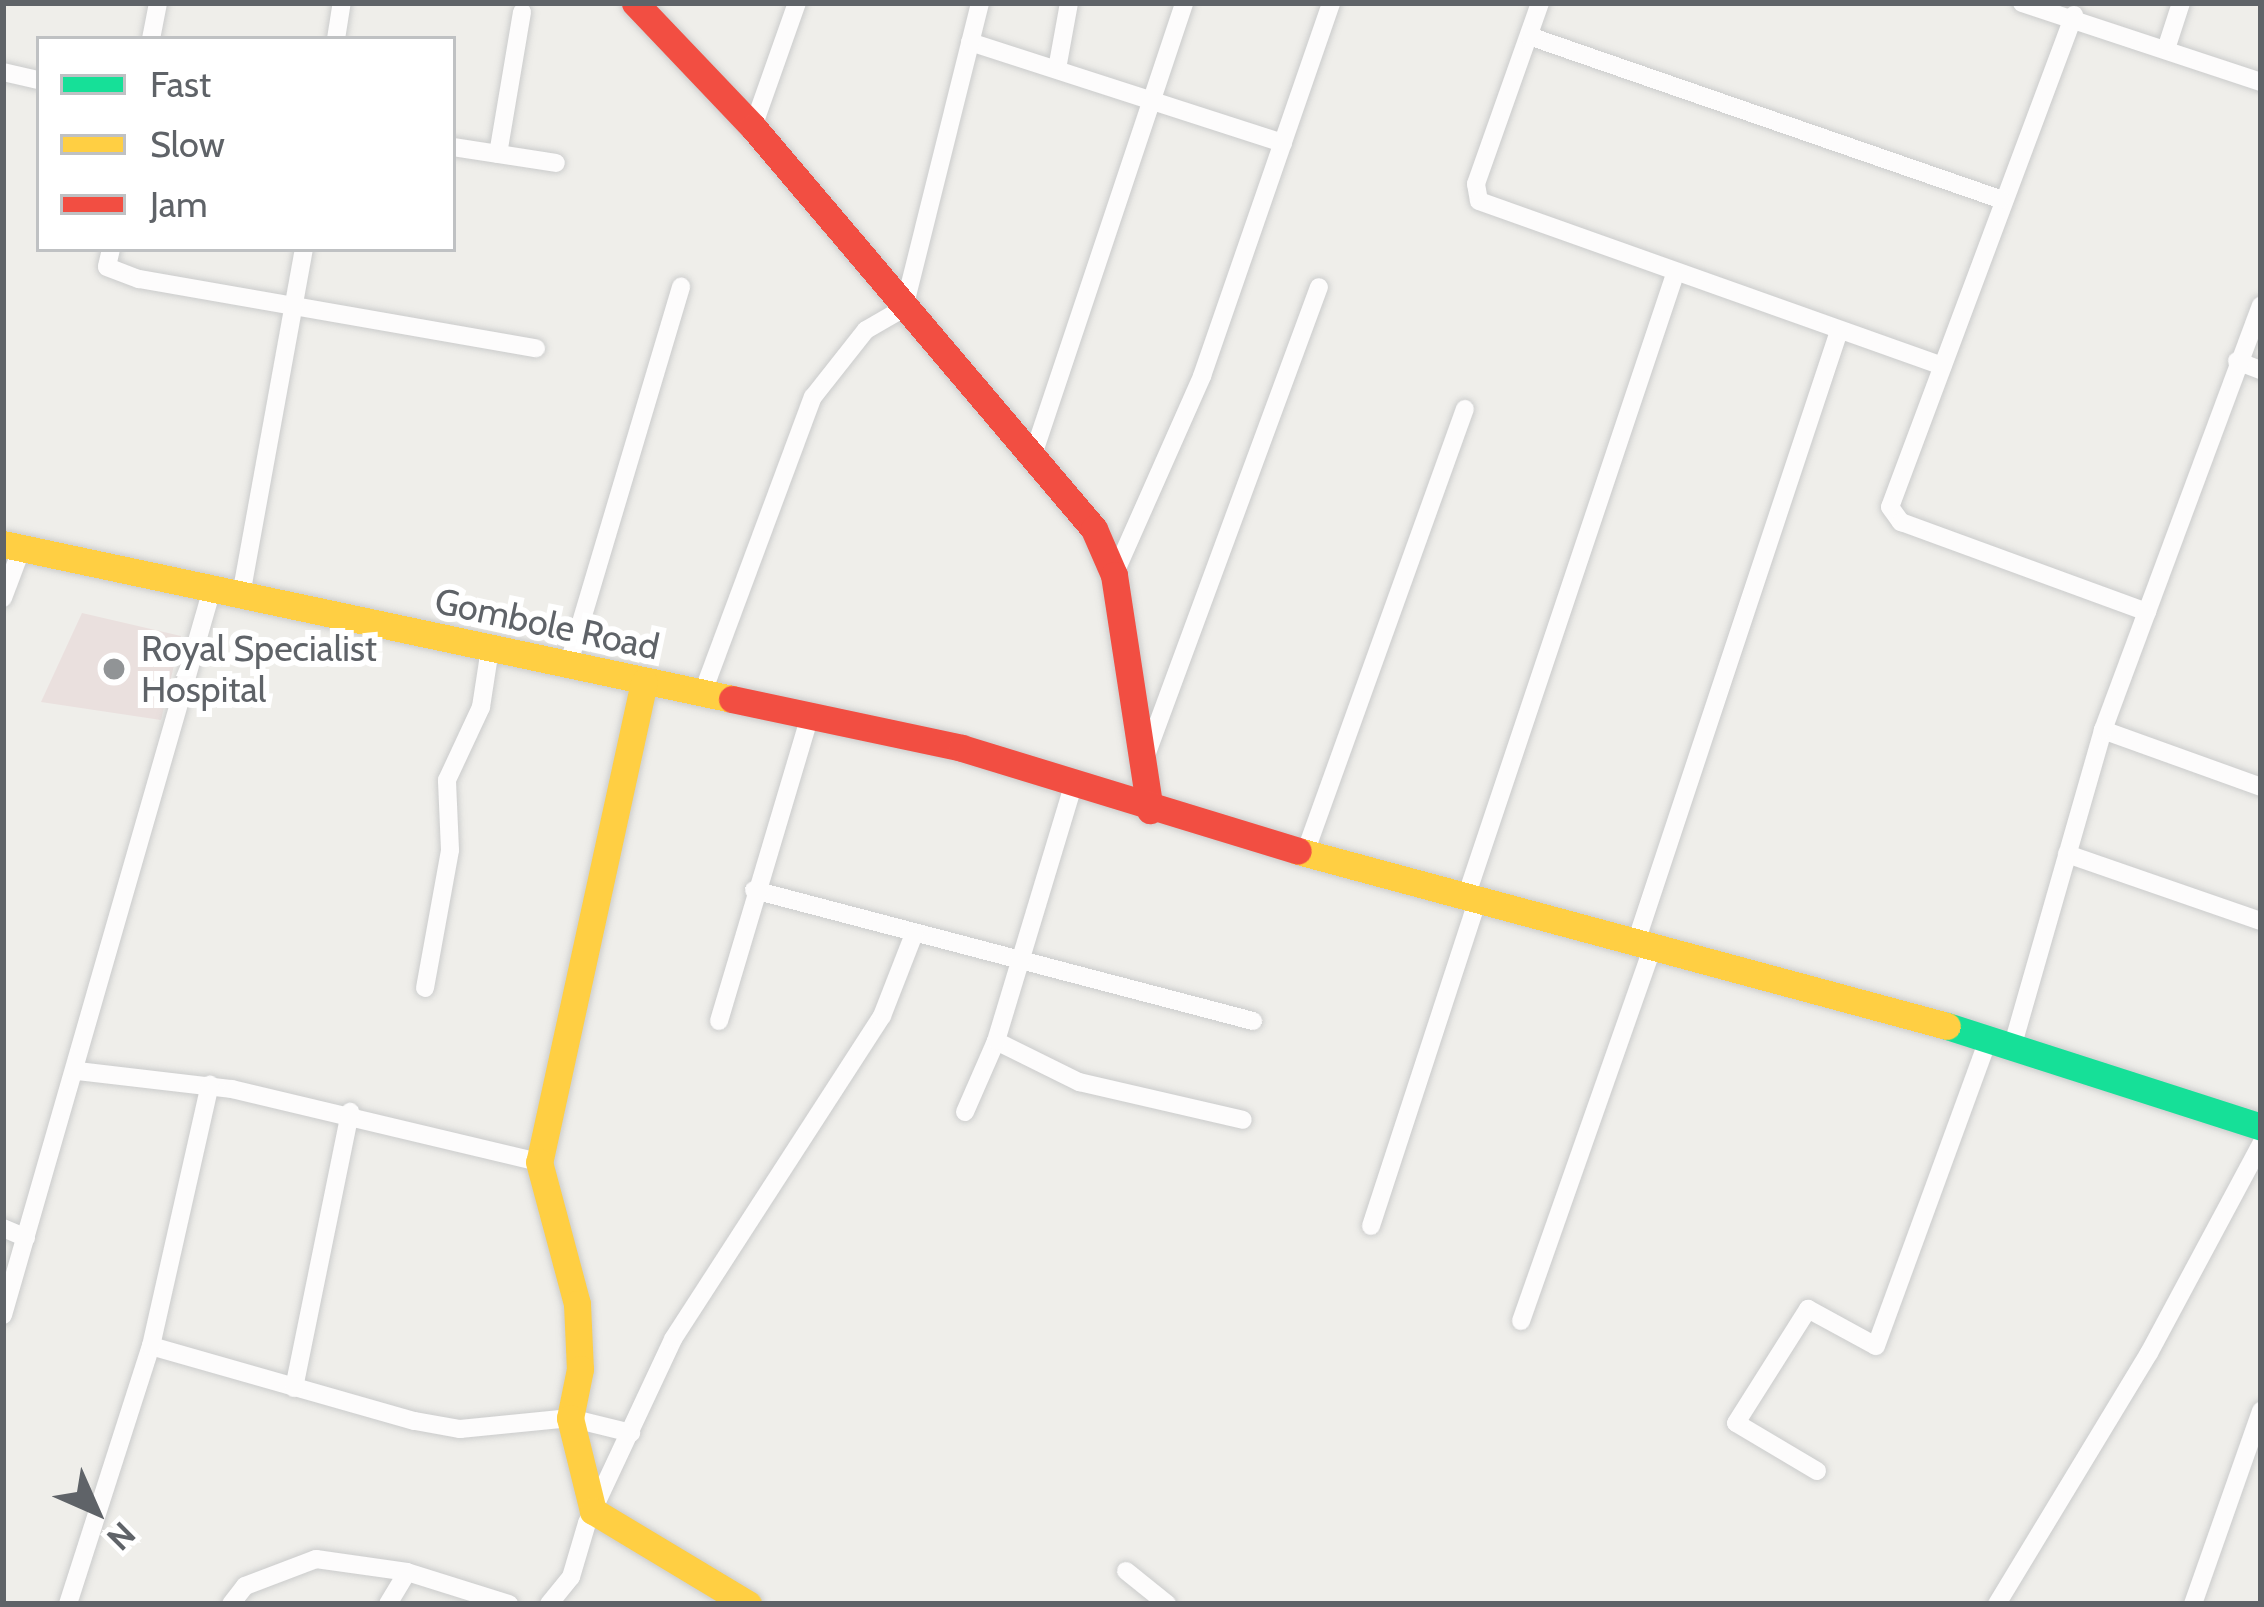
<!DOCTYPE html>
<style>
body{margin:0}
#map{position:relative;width:2264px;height:1607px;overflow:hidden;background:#efeeea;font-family:Cabin,sans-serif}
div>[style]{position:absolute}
.medical>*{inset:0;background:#eae0de}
.roads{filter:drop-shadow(0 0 3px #cbcccc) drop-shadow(0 0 3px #cbcccc)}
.street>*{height:18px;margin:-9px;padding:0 9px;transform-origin:9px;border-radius:9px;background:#fdfcfc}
.fast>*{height:27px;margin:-13.5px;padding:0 13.5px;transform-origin:13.5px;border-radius:13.5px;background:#16e098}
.slow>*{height:27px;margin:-13.5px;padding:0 13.5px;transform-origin:13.5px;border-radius:13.5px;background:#ffcf43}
.jam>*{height:27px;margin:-13.5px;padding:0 13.5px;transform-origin:13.5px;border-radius:13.5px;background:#f24e42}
.dots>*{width:33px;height:33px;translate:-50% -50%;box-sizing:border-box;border:6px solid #fff;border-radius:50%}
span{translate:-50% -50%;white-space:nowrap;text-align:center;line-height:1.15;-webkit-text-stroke:12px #fff;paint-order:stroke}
.street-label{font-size:36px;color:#5f6368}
.poi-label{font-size:36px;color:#5f6368}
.left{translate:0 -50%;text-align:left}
.frame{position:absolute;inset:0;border:6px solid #5f6368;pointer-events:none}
.legend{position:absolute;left:36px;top:36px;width:420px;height:216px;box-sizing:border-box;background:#fff;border:3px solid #bfc1c3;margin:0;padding:15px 21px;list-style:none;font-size:36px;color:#5f6368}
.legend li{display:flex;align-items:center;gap:24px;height:60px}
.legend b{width:60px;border:3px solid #bfc1c3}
.north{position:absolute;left:36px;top:1451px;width:120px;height:120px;-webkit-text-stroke:9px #fff;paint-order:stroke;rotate:135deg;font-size:33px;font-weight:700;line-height:48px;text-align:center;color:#5f6368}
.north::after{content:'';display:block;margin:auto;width:42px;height:54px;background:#5f6368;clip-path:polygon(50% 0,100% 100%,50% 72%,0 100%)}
</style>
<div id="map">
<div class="medical">
<i style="clip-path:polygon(82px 613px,181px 636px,161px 720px,41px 702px)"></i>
</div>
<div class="roads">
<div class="street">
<i style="left:1540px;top:3px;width:192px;rotate:109.5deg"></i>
<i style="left:1476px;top:184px;width:17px;rotate:80deg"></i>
<i style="left:1479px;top:201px;width:492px;rotate:19.6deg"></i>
<i style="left:2022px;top:3px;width:252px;rotate:18.3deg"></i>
<i style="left:2074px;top:15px;width:525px;rotate:110.5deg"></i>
<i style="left:1890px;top:507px;width:19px;rotate:54deg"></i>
<i style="left:1901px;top:522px;width:262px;rotate:20.1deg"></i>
<i style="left:1529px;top:36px;width:499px;rotate:19.1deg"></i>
<i style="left:151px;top:39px;width:37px;rotate:-79deg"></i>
<i style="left:336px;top:39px;width:36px;rotate:-81deg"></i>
<i style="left:970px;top:42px;width:329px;rotate:17.9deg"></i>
<i style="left:2167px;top:46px;width:45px;rotate:-72deg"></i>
<i style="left:1057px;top:69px;width:67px;rotate:-79.7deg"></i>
<i style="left:3px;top:72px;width:37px;rotate:13deg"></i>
<i style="left:753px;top:127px;width:132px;rotate:-70.5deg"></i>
<i style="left:453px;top:147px;width:104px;rotate:8.8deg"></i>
<i style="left:498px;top:154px;width:144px;rotate:-80.4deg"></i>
<i style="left:111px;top:249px;width:18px;rotate:103deg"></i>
<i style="left:107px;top:267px;width:34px;rotate:21deg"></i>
<i style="left:139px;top:279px;width:403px;rotate:9.9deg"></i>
<i style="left:2237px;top:361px;width:26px;rotate:21deg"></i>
<i style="left:1033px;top:455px;width:477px;rotate:-71.5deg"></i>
<i style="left:1114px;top:575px;width:218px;rotate:-66.1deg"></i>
<i style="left:1202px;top:376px;width:395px;rotate:-70.9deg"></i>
<i style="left:241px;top:595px;width:352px;rotate:-79.7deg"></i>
<i style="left:3px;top:598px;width:51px;rotate:-69.4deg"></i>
<i style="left:568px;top:666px;width:396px;rotate:-73.4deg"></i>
<i style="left:703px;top:692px;width:315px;rotate:-69.6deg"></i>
<i style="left:813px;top:397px;width:85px;rotate:-51.7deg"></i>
<i style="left:866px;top:330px;width:44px;rotate:-30.1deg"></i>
<i style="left:904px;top:308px;width:314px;rotate:-76deg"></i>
<i style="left:2103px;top:730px;width:168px;rotate:19.8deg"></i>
<i style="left:1144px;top:761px;width:505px;rotate:-69.74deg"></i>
<i style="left:1305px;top:853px;width:472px;rotate:-70.2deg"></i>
<i style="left:2067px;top:854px;width:205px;rotate:19.1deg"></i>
<i style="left:754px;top:890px;width:516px;rotate:14.71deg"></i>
<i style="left:1466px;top:897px;width:657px;rotate:-71.45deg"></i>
<i style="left:1635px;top:945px;width:647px;rotate:-71.62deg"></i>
<i style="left:425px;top:988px;width:140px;rotate:-79.7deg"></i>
<i style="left:450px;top:850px;width:70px;rotate:-92.5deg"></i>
<i style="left:447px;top:780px;width:81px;rotate:-65deg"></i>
<i style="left:481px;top:707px;width:59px;rotate:-81.2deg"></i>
<i style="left:719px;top:1021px;width:315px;rotate:-73.4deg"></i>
<i style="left:996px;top:1041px;width:93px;rotate:26.3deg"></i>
<i style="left:1079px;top:1082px;width:168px;rotate:13deg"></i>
<i style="left:2013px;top:1044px;width:327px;rotate:-74deg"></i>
<i style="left:2103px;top:730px;width:453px;rotate:-69.6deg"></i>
<i style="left:78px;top:1071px;width:155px;rotate:6.7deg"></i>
<i style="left:232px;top:1089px;width:316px;rotate:13.4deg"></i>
<i style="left:965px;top:1112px;width:77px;rotate:-66.4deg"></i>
<i style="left:996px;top:1041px;width:270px;rotate:-73.2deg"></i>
<i style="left:1371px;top:1226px;width:344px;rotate:-71.9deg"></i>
<i style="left:3px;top:1228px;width:25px;rotate:23deg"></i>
<i style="left:3px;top:1315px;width:755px;rotate:-73.94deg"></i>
<i style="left:1521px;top:1321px;width:393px;rotate:-70.6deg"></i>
<i style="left:151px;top:1346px;width:274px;rotate:15.9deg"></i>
<i style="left:415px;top:1421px;width:46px;rotate:10.1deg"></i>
<i style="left:460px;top:1429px;width:111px;rotate:-5.7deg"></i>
<i style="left:570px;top:1418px;width:63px;rotate:13.8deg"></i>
<i style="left:294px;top:1388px;width:282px;rotate:-78.5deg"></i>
<i style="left:1817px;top:1471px;width:94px;rotate:-149.3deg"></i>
<i style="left:1736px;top:1423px;width:135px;rotate:-57.7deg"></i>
<i style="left:1808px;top:1309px;width:77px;rotate:28.6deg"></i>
<i style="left:1876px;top:1346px;width:326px;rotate:-69.9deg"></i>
<i style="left:1126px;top:1571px;width:53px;rotate:38.8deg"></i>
<i style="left:68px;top:1604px;width:271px;rotate:-72.2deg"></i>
<i style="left:151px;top:1346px;width:268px;rotate:-77.3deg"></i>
<i style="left:231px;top:1604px;width:23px;rotate:-52deg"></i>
<i style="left:245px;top:1586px;width:76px;rotate:-20.8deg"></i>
<i style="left:316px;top:1559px;width:92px;rotate:8.1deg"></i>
<i style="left:407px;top:1572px;width:107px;rotate:17.4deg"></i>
<i style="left:388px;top:1604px;width:37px;rotate:-59deg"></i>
<i style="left:549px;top:1604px;width:35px;rotate:-51deg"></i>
<i style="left:571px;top:1577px;width:56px;rotate:-73.5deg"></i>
<i style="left:587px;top:1523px;width:203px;rotate:-64.9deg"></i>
<i style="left:673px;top:1339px;width:385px;rotate:-57.1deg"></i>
<i style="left:882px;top:1016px;width:88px;rotate:-68.7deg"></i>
<i style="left:1997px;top:1604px;width:293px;rotate:-58.8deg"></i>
<i style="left:2149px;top:1353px;width:237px;rotate:-61.8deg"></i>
<i style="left:2193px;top:1604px;width:205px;rotate:-70.6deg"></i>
</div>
<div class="fast">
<i style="left:1947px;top:1026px;width:330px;rotate:17.8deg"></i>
</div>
<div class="slow">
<i style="left:3px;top:544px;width:745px;rotate:12deg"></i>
<i style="left:644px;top:682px;width:491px;rotate:102.3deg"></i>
<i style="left:539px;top:1162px;width:147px;rotate:75deg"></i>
<i style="left:577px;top:1304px;width:65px;rotate:87.4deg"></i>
<i style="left:580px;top:1369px;width:50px;rotate:101.5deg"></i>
<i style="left:570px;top:1418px;width:96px;rotate:76.1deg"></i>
<i style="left:593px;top:1511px;width:181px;rotate:31deg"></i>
<i style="left:1298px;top:851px;width:672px;rotate:15.09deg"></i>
</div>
<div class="jam">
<i style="left:635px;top:3px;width:171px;rotate:46.4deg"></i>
<i style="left:753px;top:127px;width:527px;rotate:49.69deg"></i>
<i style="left:1094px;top:529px;width:50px;rotate:66.5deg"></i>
<i style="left:1114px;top:575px;width:238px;rotate:81.3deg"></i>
<i style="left:732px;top:699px;width:235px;rotate:12deg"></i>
<i style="left:962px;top:748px;width:351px;rotate:17deg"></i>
</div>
</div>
<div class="dots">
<i style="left:114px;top:669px;background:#919496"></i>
</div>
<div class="street-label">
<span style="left:547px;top:624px;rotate:12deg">Gombole Road</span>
</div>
<div class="poi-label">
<span class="left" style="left:141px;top:669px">Royal Specialist<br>Hospital</span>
</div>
<div class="frame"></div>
<ul class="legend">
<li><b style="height:15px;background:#16e098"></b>Fast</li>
<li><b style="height:15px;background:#ffcf43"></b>Slow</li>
<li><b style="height:15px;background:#f24e42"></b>Jam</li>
</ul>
<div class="north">N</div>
</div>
